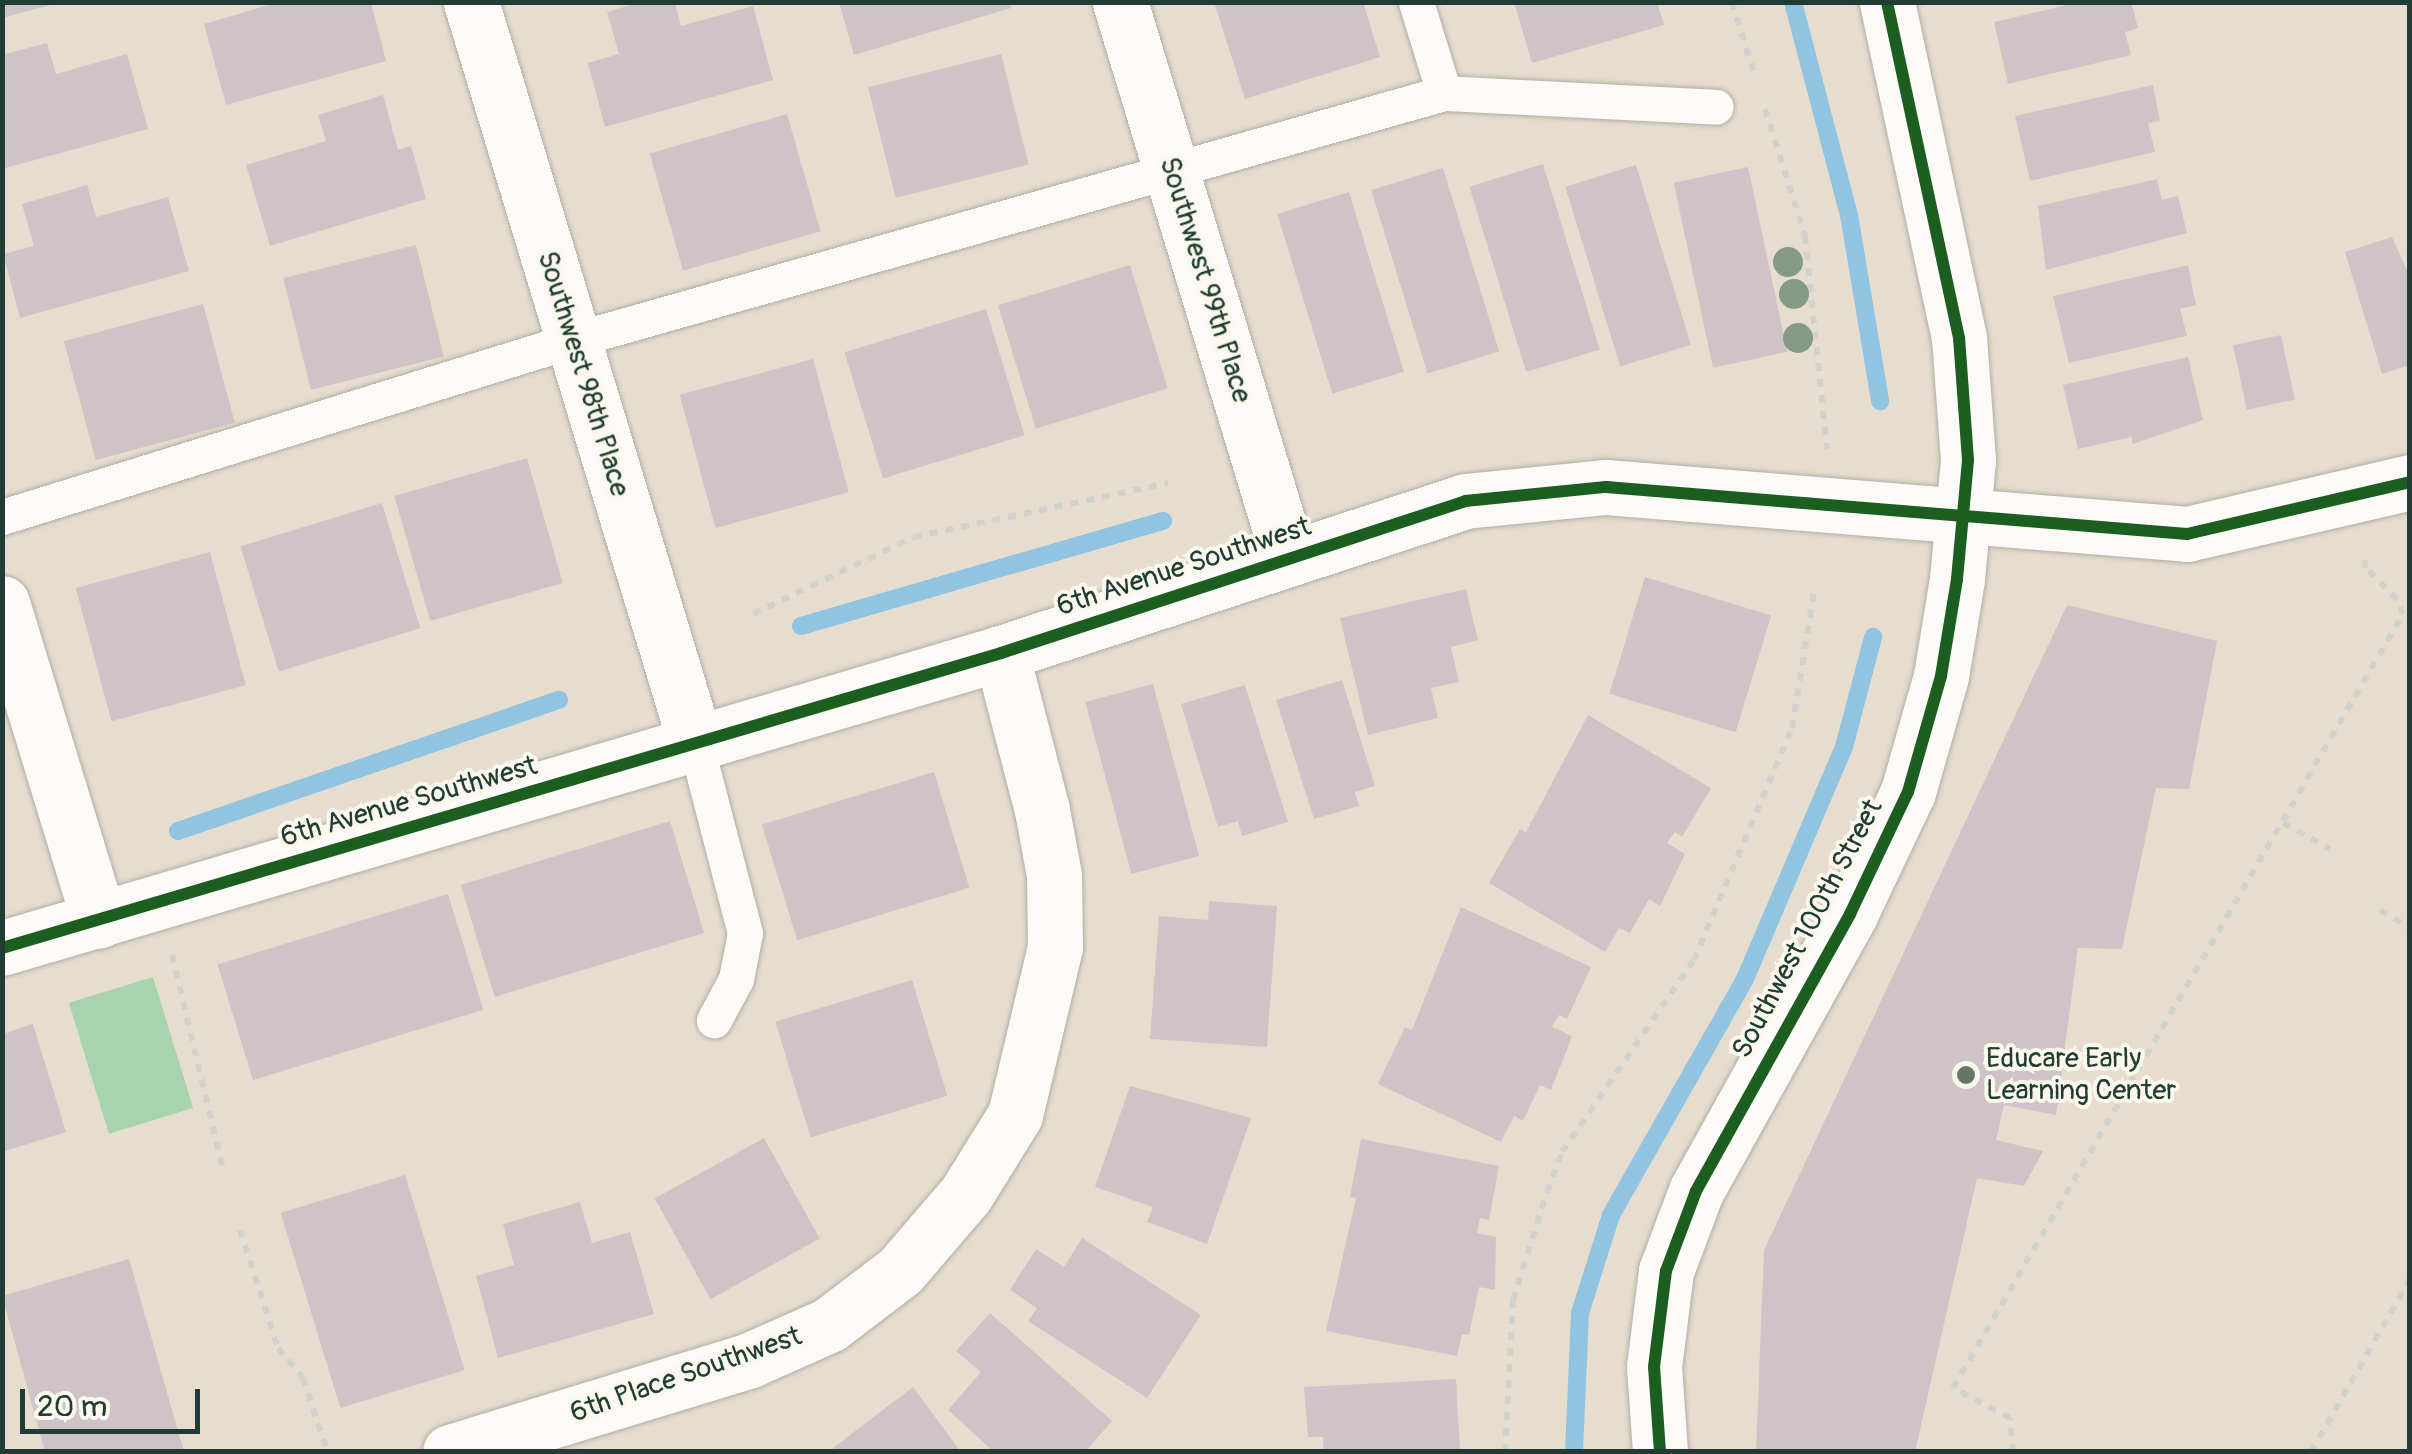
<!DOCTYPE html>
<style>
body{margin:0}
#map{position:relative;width:2412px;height:1454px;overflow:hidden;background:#e6ddce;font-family:Pangolin,sans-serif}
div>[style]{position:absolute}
.green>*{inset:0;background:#a7d4ac;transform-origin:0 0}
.stream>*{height:18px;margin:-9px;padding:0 9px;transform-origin:9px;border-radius:9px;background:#91c4e0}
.building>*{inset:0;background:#cec4c8;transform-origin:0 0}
.path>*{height:6px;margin-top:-3px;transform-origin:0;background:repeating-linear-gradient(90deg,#d2d2cd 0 8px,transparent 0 16px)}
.roads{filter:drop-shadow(0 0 2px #b1aea4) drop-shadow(0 0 2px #b1aea4)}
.service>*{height:35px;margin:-17.5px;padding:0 17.5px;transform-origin:17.5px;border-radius:17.5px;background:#fbfaf8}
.minor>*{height:55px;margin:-27.5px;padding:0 27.5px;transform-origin:27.5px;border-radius:27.5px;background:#fbfaf8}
.cycleway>*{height:12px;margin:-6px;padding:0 6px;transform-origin:6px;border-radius:6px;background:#1b5e20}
.trees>*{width:30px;height:30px;margin:-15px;border-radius:50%;background:#849986}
.dots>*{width:28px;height:28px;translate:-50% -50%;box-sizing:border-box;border:5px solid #fbf7ec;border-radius:50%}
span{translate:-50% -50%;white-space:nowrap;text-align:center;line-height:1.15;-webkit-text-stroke:8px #fbf7ec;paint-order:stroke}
.street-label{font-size:28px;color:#1f3d34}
.poi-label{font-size:28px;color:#1f3d34}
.left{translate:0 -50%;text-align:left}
.frame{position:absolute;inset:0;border:5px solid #1f3d34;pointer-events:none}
.scale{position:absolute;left:20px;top:1389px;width:180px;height:45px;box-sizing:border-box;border:5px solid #1f3d34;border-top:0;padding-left:12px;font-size:30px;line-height:35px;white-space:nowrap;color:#1f3d34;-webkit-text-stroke:8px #fbf7ec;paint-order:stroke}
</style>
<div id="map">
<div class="green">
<i style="left:153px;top:977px;width:137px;height:88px;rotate:73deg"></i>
</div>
<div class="stream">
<i style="left:1793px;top:2px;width:220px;rotate:75.3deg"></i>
<i style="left:1849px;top:215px;width:189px;rotate:80.5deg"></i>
<i style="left:801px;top:626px;width:377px;rotate:-16.2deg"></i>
<i style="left:178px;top:831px;width:403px;rotate:-19deg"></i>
<i style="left:1574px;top:1452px;width:139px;rotate:-87.5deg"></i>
<i style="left:1580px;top:1313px;width:103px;rotate:-72.4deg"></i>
<i style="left:1611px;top:1215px;width:271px;rotate:-60.4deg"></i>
<i style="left:1745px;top:979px;width:252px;rotate:-66.9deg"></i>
<i style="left:1844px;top:747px;width:114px;rotate:-75.2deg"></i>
</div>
<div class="building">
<i style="clip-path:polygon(2px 2px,54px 2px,54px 4px,2px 18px)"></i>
<i style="clip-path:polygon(279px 2px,371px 2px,386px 61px,226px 105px,204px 24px)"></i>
<i style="clip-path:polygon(641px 2px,675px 2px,681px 26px,753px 6px,773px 80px,605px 127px,588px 63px,619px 54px,607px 12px)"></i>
<i style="clip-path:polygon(839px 2px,1010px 2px,1011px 8px,854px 55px)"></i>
<i style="clip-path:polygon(1214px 2px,1363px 2px,1380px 57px,1245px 99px)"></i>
<i style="clip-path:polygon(1514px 2px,1657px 2px,1664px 25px,1532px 63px)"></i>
<i style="clip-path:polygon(2080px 2px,2131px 2px,2138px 28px,2125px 32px,2131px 55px,2008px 84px,1994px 22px)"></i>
<i style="clip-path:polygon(47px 43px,56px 74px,127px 54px,148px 129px,2px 169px,2px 55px)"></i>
<i style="left:1001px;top:54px;width:114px;height:137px;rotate:76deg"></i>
<i style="clip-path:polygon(2153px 85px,2160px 121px,2148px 123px,2155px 152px,2030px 181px,2015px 116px)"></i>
<i style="clip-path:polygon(383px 95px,398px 150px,411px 146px,426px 199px,270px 246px,246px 165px,326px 141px,318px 115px)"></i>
<i style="left:787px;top:114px;width:122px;height:143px;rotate:74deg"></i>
<i style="left:1543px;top:164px;width:194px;height:77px;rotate:73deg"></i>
<i style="left:1636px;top:165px;width:188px;height:74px;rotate:73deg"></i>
<i style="left:1748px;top:167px;width:189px;height:76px;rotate:78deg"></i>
<i style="left:1443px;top:168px;width:192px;height:75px;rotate:73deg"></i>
<i style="clip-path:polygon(2157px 179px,2162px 200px,2178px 196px,2187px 233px,2046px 270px,2038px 206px)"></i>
<i style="clip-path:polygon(87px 185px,96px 217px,168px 197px,189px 271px,20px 318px,3px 254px,34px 246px,22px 204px)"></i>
<i style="left:1349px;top:192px;width:188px;height:75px;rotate:73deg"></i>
<i style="clip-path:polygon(2392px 237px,2410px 277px,2410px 365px,2382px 374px,2345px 252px)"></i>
<i style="left:416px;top:245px;width:115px;height:137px;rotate:76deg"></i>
<i style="left:1130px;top:265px;width:129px;height:138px;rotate:73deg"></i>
<i style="clip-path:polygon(2188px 265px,2196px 305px,2180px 309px,2187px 336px,2069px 363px,2053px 296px)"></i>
<i style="left:203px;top:304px;width:123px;height:144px;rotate:75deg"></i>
<i style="left:986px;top:309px;width:132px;height:148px;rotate:73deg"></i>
<i style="left:2281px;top:335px;width:66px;height:49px;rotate:78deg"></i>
<i style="clip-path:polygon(2188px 357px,2203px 420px,2133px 444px,2131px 437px,2078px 449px,2063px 385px)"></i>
<i style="left:813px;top:359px;width:138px;height:138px;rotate:75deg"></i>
<i style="left:527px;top:458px;width:130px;height:138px;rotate:74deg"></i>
<i style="left:382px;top:503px;width:131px;height:148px;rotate:73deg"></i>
<i style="left:210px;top:552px;width:138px;height:139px;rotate:75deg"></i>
<i style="left:1645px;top:577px;width:132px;height:122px;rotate:17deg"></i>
<i style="clip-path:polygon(1466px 589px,1478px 640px,1451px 647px,1459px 682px,1431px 688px,1438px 718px,1368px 735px,1340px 618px)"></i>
<i style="clip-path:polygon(2067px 605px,2217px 641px,2189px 789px,2156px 788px,2122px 949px,2078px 948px,2056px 1115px,2004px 1105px,1996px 1140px,2043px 1151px,2024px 1186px,1977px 1178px,1915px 1452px,1756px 1452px,1764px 1250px)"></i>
<i style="clip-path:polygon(1342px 680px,1375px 786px,1355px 792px,1359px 806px,1314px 819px,1276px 700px)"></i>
<i style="left:1153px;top:684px;width:178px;height:70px;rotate:75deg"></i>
<i style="clip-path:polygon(1245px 685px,1288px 822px,1242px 836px,1238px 821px,1218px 827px,1181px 704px)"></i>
<i style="clip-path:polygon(1588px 715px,1711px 788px,1682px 837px,1675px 832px,1667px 843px,1685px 854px,1660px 906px,1649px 899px,1630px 933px,1619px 928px,1605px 952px,1489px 883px,1520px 829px,1526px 832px)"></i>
<i style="left:934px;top:772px;width:121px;height:180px;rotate:73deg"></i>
<i style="left:670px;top:821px;width:117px;height:219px;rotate:73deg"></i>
<i style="left:448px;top:894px;width:121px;height:241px;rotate:73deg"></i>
<i style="clip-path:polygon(1209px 901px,1277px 906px,1267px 1047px,1150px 1039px,1159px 916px,1208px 920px)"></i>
<i style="clip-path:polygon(1461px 907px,1591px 967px,1567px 1019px,1559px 1015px,1552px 1027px,1572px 1036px,1551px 1090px,1540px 1085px,1523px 1121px,1514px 1116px,1501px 1142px,1378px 1084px,1405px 1027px,1412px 1030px)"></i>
<i style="left:912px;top:980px;width:121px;height:143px;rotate:73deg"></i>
<i style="clip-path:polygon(33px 1024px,66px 1132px,2px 1152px,2px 1034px)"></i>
<i style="clip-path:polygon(1130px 1086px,1251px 1118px,1207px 1244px,1147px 1222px,1153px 1207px,1095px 1187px)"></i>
<i style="left:764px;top:1138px;width:115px;height:125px;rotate:61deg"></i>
<i style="clip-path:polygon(1361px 1139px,1499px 1166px,1489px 1220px,1480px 1218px,1477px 1233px,1496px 1237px,1495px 1290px,1479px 1287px,1469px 1335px,1462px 1334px,1457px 1356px,1326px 1331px,1356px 1198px,1350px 1197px)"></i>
<i style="left:405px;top:1175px;width:204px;height:130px;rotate:73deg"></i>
<i style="clip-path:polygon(580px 1202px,592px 1243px,630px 1232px,654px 1314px,498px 1358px,476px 1276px,514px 1265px,503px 1224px)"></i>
<i style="clip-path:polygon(1082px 1238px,1201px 1315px,1147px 1398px,1028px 1321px,1037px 1308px,1010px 1290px,1036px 1249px,1064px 1267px)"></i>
<i style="clip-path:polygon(129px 1259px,184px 1452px,45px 1452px,2px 1296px)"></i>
<i style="clip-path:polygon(990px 1313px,1112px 1421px,1085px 1452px,994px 1452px,948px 1410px,981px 1372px,956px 1351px)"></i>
<i style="clip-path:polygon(1456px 1379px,1460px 1452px,1324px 1452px,1323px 1437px,1308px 1437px,1304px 1387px)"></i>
<i style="clip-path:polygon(913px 1387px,961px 1452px,835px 1452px,833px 1448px)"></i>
</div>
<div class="path">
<i style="left:1732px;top:2px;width:74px;rotate:72.8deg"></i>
<i style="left:1765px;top:109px;width:133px;rotate:72.5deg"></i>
<i style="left:1805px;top:236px;width:214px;rotate:84.1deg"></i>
<i style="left:753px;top:614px;width:178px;rotate:-25.6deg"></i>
<i style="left:914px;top:537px;width:260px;rotate:-12deg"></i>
<i style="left:2283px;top:823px;width:54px;rotate:29deg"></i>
<i style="left:2380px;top:910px;width:35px;rotate:31deg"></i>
<i style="left:172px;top:955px;width:224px;rotate:76.6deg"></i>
<i style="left:240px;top:1230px;width:124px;rotate:72.1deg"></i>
<i style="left:278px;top:1348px;width:39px;rotate:50deg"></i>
<i style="left:303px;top:1378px;width:74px;rotate:71.8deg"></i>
<i style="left:1505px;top:1452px;width:152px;rotate:-87deg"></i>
<i style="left:1513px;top:1300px;width:113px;rotate:-72.5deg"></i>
<i style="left:1547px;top:1192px;width:43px;rotate:-69.4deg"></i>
<i style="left:1562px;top:1152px;width:233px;rotate:-55.5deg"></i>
<i style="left:1694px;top:960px;width:252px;rotate:-67.1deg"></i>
<i style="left:1792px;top:728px;width:144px;rotate:-80.8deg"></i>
<i style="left:2013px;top:1452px;width:34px;rotate:-95deg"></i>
<i style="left:2010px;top:1418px;width:64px;rotate:-152.2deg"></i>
<i style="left:1953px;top:1388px;width:895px;rotate:-59.83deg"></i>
<i style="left:2403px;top:614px;width:16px;rotate:-112deg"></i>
<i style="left:2397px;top:599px;width:44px;rotate:-135deg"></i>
<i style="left:2366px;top:568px;width:14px;rotate:-102deg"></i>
<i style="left:2311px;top:1452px;width:199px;rotate:-60.2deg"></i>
</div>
<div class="roads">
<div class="service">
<i style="left:1416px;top:2px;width:95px;rotate:72.9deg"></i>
<i style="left:2px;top:517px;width:598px;rotate:-17.22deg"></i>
<i style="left:573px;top:340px;width:905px;rotate:-15.83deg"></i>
<i style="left:1444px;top:93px;width:272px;rotate:2.9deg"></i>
<i style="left:696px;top:745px;width:194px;rotate:75.4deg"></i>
<i style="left:745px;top:933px;width:47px;rotate:101.1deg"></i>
<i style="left:736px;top:979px;width:47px;rotate:118.2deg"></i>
</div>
<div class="minor">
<i style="left:471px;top:2px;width:776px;rotate:73.15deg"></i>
<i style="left:1120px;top:2px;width:582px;rotate:73.12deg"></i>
<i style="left:2px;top:603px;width:332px;rotate:73deg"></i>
<i style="left:2px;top:948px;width:1042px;rotate:-16.45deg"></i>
<i style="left:1001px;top:653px;width:488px;rotate:-18.1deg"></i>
<i style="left:1465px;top:501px;width:142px;rotate:-5.7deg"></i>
<i style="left:1606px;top:487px;width:583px;rotate:4.62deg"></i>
<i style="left:2187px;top:534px;width:229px;rotate:-13.1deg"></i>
<i style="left:450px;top:1452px;width:314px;rotate:-17deg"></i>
<i style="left:750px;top:1360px;width:86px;rotate:-23.9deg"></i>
<i style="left:829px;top:1325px;width:89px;rotate:-37.3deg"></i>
<i style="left:900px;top:1271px;width:101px;rotate:-49.4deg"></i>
<i style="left:966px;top:1194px;width:93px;rotate:-58.2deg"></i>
<i style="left:1015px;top:1115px;width:173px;rotate:-76.6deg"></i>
<i style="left:1055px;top:947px;width:72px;rotate:-90.8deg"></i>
<i style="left:1054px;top:875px;width:66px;rotate:-100.5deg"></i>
<i style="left:1042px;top:810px;width:162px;rotate:-104.6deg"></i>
<i style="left:1660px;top:1452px;width:85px;rotate:-94deg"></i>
<i style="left:1654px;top:1367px;width:97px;rotate:-82.9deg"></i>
<i style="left:1666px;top:1271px;width:85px;rotate:-69.4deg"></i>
<i style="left:1696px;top:1191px;width:317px;rotate:-60.9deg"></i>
<i style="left:1850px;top:914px;width:135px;rotate:-64.6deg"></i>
<i style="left:1908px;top:792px;width:121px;rotate:-74.1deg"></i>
<i style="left:1941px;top:676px;width:98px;rotate:-80.6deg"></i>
<i style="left:1957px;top:579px;width:120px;rotate:-84.7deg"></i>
<i style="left:1968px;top:460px;width:122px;rotate:-94.2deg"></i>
<i style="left:1959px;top:338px;width:344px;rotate:-102.1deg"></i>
</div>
</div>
<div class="cycleway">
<i style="left:2px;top:948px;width:1042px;rotate:-16.45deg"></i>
<i style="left:1001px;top:653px;width:488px;rotate:-18.1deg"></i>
<i style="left:1465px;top:501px;width:142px;rotate:-5.7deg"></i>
<i style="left:1606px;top:487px;width:583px;rotate:4.62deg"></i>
<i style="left:2187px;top:534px;width:229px;rotate:-13.1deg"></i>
<i style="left:1660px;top:1452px;width:85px;rotate:-94deg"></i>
<i style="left:1654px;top:1367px;width:97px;rotate:-82.9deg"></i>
<i style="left:1666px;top:1271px;width:85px;rotate:-69.4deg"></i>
<i style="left:1696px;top:1191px;width:317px;rotate:-60.9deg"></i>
<i style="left:1850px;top:914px;width:135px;rotate:-64.6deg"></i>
<i style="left:1908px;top:792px;width:121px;rotate:-74.1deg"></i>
<i style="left:1941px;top:676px;width:98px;rotate:-80.6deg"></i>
<i style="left:1957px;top:579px;width:120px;rotate:-84.7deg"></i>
<i style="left:1968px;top:460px;width:122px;rotate:-94.2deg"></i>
<i style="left:1959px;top:338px;width:344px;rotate:-102.1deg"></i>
</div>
<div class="trees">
<i style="left:1788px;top:262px"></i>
<i style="left:1794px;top:294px"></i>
<i style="left:1798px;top:338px"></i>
</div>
<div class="dots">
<i style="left:1966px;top:1075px;background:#65756a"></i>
</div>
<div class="street-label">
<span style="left:1205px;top:280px;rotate:73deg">Southwest 99th Place</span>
<span style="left:583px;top:374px;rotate:73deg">Southwest 98th Place</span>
<span style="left:1184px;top:567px;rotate:-18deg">6th Avenue Southwest</span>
<span style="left:409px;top:802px;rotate:-16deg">6th Avenue Southwest</span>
<span style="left:1808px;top:929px;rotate:-62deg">Southwest 100th Street</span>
<span style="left:686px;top:1375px;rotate:-19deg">6th Place Southwest</span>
</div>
<div class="poi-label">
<span class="left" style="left:1986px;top:1075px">Educare Early<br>Learning Center</span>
</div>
<div class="frame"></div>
<div class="scale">20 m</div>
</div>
